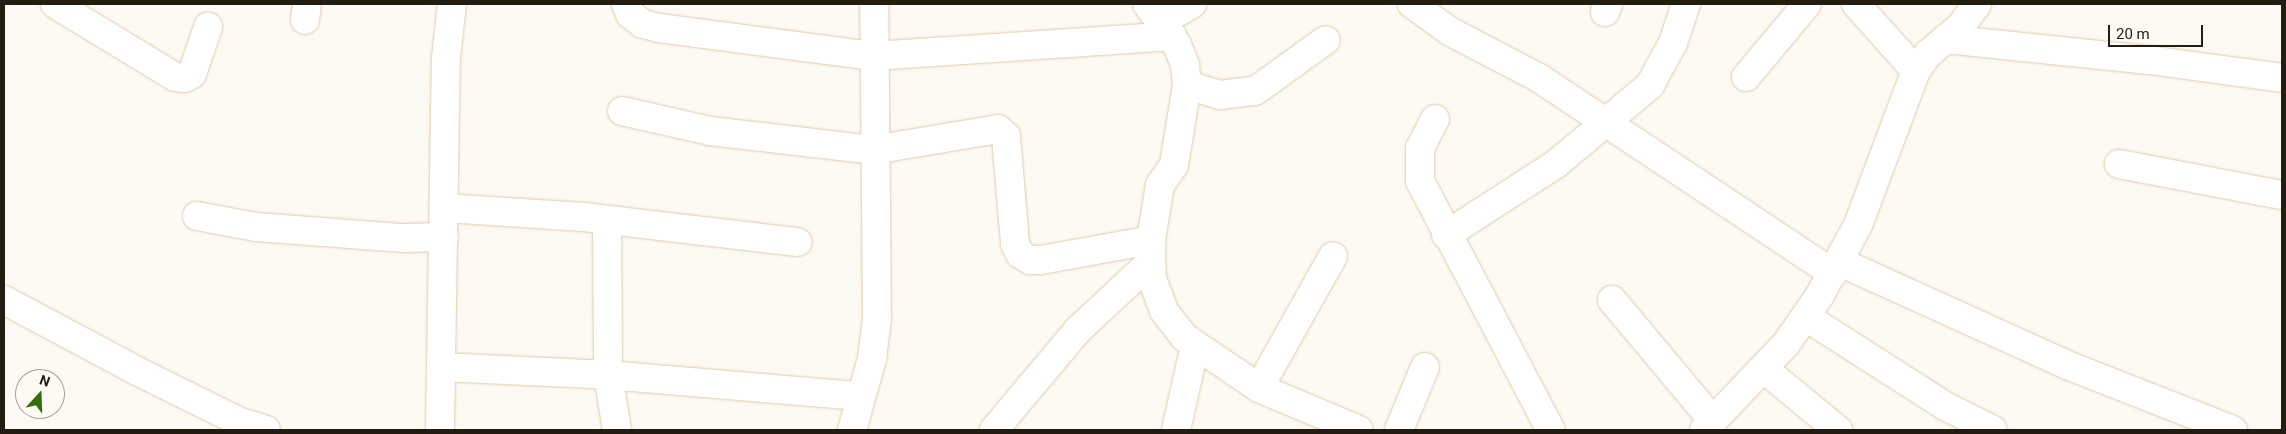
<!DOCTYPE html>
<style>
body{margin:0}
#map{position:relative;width:2286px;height:434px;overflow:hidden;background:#fdf9f3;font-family:Roboto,sans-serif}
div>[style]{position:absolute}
.roads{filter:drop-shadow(0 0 1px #dfcbab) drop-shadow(0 0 1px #dfcbab)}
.minor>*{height:28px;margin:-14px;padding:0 14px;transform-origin:14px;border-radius:14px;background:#fff}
span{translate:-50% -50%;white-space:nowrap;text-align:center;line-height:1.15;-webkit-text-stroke:4px #fdf9f3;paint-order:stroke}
.frame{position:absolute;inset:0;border:5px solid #231c10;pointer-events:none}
.north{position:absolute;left:15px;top:369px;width:50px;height:50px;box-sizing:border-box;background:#fdf9f3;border:1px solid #a6a198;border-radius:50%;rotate:20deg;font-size:14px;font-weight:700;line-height:20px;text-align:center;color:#231c10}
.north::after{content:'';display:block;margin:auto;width:18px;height:22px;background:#316f04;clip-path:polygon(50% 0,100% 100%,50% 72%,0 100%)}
.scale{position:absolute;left:2108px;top:25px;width:95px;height:22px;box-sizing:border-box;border:2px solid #231c10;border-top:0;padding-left:6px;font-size:15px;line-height:18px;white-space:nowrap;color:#231c10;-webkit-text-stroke:4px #fdf9f3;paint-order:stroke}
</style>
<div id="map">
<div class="roads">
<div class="minor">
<i style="left:55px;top:4px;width:140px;rotate:31.3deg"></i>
<i style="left:175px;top:77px;width:10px;rotate:6deg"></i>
<i style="left:185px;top:78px;width:8px;rotate:-30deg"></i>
<i style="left:192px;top:74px;width:50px;rotate:-71.2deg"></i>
<i style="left:626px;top:4px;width:11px;rotate:68deg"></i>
<i style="left:630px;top:14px;width:16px;rotate:38deg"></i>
<i style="left:643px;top:24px;width:16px;rotate:14deg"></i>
<i style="left:659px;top:28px;width:216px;rotate:7.5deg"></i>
<i style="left:873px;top:56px;width:300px;rotate:-3.8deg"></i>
<i style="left:1147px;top:4px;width:51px;rotate:53.8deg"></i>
<i style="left:1177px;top:45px;width:22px;rotate:68deg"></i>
<i style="left:1185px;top:65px;width:20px;rotate:84deg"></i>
<i style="left:1187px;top:85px;width:81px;rotate:99.2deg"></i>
<i style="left:1174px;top:165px;width:24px;rotate:125deg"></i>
<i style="left:1160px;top:185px;width:56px;rotate:99.3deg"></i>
<i style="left:1151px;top:240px;width:39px;rotate:89deg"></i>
<i style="left:1152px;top:279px;width:34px;rotate:69deg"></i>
<i style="left:1164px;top:311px;width:33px;rotate:52deg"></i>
<i style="left:1184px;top:337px;width:91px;rotate:34.2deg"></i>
<i style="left:1259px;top:388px;width:108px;rotate:22.8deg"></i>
<i style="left:1412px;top:4px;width:48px;rotate:35.7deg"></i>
<i style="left:1451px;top:32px;width:99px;rotate:27.6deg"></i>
<i style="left:1539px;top:78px;width:353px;rotate:33.6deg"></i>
<i style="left:1856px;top:4px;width:90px;rotate:48.2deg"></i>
<i style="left:1605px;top:12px;width:9px;rotate:-69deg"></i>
<i style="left:305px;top:20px;width:16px;rotate:-83deg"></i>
<i style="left:1161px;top:22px;width:36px;rotate:-30deg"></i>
<i style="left:1945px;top:39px;width:205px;rotate:5.9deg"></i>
<i style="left:2149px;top:60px;width:134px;rotate:7.7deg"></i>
<i style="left:1746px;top:77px;width:95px;rotate:-50.1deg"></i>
<i style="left:1187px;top:85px;width:34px;rotate:17deg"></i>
<i style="left:1220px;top:95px;width:35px;rotate:-7deg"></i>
<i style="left:1255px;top:91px;width:87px;rotate:-35.7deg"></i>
<i style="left:622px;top:111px;width:90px;rotate:12.8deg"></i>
<i style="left:710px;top:131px;width:164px;rotate:6.6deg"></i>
<i style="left:873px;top:150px;width:127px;rotate:-9.5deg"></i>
<i style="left:998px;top:129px;width:11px;rotate:41deg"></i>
<i style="left:1006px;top:136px;width:108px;rotate:85.2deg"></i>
<i style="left:1015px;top:244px;width:11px;rotate:63deg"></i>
<i style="left:1020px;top:254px;width:12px;rotate:31deg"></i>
<i style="left:1030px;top:260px;width:11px"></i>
<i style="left:1041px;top:260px;width:112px;rotate:-10.3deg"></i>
<i style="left:1435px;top:119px;width:33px;rotate:117deg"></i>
<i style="left:1420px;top:148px;width:33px;rotate:90deg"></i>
<i style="left:1420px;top:181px;width:281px;rotate:62.3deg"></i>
<i style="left:2119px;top:164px;width:166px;rotate:10.8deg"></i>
<i style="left:445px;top:208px;width:139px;rotate:3.7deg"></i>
<i style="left:584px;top:217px;width:215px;rotate:6.7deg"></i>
<i style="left:197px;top:216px;width:60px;rotate:10.6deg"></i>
<i style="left:256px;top:227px;width:148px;rotate:4.3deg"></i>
<i style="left:404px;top:238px;width:40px;rotate:-1.4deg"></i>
<i style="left:607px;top:220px;width:155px;rotate:89.6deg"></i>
<i style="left:608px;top:375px;width:56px;rotate:80.7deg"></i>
<i style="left:1446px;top:235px;width:131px;rotate:-32.8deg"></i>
<i style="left:1556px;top:164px;width:123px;rotate:-40deg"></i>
<i style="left:1650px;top:85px;width:48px;rotate:-61.3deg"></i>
<i style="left:1673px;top:43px;width:41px;rotate:-71.6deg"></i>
<i style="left:1840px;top:262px;width:249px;rotate:24.4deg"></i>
<i style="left:2067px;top:365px;width:178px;rotate:21.4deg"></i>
<i style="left:4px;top:300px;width:151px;rotate:28.1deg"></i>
<i style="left:137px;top:371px;width:115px;rotate:26.3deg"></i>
<i style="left:240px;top:422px;width:27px;rotate:17deg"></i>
<i style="left:1612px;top:300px;width:158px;rotate:50.1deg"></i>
<i style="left:1806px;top:317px;width:167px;rotate:32.6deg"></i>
<i style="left:1947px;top:407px;width:51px;rotate:26.6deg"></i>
<i style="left:441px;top:367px;width:167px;rotate:2.7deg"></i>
<i style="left:608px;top:375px;width:252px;rotate:4.8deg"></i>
<i style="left:1764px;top:369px;width:96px;rotate:39.5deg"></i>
<i style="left:1259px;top:388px;width:151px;rotate:-60.7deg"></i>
<i style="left:440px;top:430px;width:372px;rotate:-89.1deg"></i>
<i style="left:446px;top:58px;width:54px;rotate:-83.7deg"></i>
<i style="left:852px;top:430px;width:74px;rotate:-74.3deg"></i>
<i style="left:872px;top:359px;width:41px;rotate:-83deg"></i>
<i style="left:877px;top:318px;width:314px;rotate:-90.5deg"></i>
<i style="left:994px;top:430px;width:129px;rotate:-50deg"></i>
<i style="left:1077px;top:331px;width:100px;rotate:-43deg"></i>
<i style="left:1176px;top:430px;width:86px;rotate:-77.3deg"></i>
<i style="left:1399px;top:430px;width:68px;rotate:-67.6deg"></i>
<i style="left:1704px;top:430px;width:119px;rotate:-46.4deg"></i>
<i style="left:1786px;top:344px;width:60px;rotate:-55.2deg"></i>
<i style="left:1820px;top:295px;width:80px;rotate:-61.5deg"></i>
<i style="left:1858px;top:225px;width:165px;rotate:-69.4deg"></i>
<i style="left:1916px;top:71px;width:21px;rotate:-55deg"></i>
<i style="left:1928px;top:54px;width:43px;rotate:-40.3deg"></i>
<i style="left:1961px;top:26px;width:27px;rotate:-54deg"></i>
</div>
</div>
<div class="frame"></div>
<div class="north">N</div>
<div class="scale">20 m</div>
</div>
